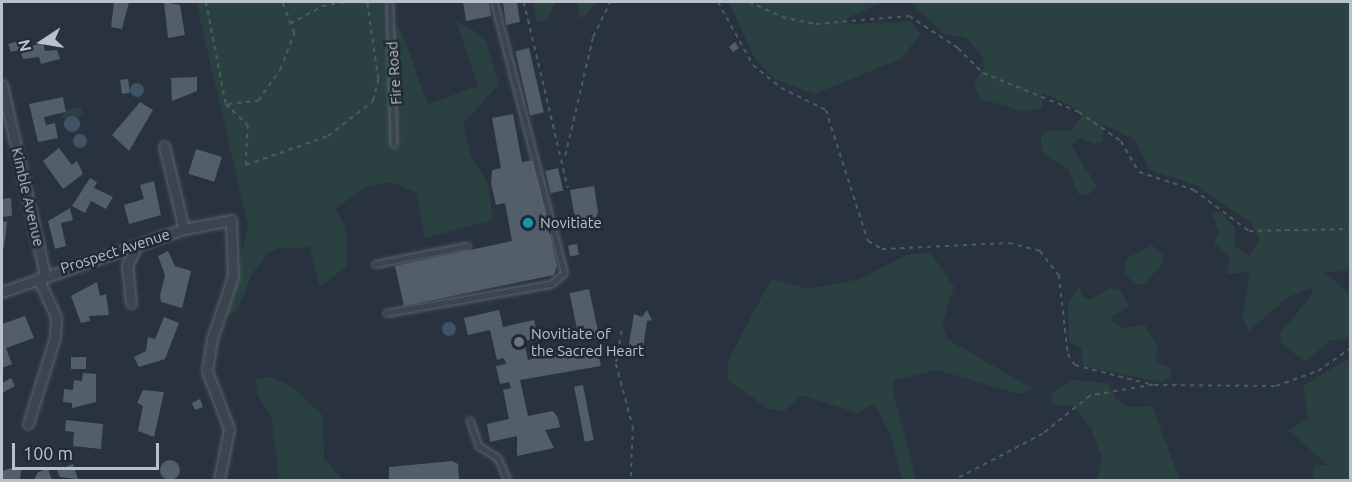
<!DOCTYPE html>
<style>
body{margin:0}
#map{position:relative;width:1352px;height:482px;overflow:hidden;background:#28333f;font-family:Ubuntu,sans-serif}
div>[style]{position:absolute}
.green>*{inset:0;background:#2b4141}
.water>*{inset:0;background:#405266}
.round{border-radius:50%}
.building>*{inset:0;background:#525e69;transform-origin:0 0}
.path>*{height:1.5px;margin-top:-0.75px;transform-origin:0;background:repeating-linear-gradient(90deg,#4a5d5e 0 4.5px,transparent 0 9px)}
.roads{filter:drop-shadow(0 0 2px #5a636c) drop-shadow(0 0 2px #5a636c)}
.service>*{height:4.5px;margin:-2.25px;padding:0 2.25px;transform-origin:2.25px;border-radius:2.25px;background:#3c454f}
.minor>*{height:9px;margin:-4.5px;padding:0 4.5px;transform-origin:4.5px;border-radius:4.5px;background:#3c454f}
.dots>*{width:16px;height:16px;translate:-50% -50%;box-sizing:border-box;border:3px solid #212a34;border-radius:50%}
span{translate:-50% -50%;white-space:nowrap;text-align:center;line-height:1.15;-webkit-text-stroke:5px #212a34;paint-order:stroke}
.street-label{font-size:15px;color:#b9c0c9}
.poi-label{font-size:15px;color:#b9c0c9}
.left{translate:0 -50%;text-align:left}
.frame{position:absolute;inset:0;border:3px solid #b9c0c9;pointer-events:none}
.north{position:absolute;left:12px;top:12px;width:60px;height:60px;-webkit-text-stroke:4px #212a34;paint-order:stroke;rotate:258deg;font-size:16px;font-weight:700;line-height:24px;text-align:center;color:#b9c0c9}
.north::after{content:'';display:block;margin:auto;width:21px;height:27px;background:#b9c0c9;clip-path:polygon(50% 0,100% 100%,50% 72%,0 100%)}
.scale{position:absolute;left:12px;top:443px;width:147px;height:27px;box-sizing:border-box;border:3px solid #b9c0c9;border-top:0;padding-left:8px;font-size:18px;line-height:21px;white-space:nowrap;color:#b9c0c9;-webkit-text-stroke:4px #212a34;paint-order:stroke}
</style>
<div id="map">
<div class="green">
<i style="clip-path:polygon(196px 2px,390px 2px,391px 26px,401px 30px,428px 104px,478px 86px,456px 21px,473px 30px,486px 41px,499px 84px,463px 124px,471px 156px,488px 184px,493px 220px,425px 238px,416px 192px,391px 182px,366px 187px,335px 209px,346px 227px,347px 266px,319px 287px,310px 247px,277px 249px,267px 254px,252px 274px,237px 312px,228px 315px,248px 225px)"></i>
<i style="clip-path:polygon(533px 2px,556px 2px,546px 21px,537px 22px)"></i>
<i style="clip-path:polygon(577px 2px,598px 2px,581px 19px)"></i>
<i style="clip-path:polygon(729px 2px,1350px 2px,1350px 271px,1324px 272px,1350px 294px,1350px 339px,1330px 340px,1306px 362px,1282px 344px,1280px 334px,1313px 293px,1312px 288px,1288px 297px,1249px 331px,1243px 319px,1249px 272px,1227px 274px,1230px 256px,1214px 243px,1219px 233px,1212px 214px,1220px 212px,1235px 228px,1235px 246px,1249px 256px,1260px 240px,1251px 223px,1196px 185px,1150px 170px,1134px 139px,1103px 124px,1103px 141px,1095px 144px,1079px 138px,1071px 146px,1097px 186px,1088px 195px,1078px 194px,1068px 169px,1042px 152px,1041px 137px,1046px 131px,1071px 130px,1085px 113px,1042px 92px,1042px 107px,1026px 112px,980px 99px,974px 83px,984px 68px,983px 57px,966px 38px,945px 34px,910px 2px,881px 3px,847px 18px,846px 24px,911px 22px,920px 34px,902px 58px,815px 94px,774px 79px,754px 57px)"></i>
<i style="clip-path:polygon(80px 107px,84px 116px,59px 119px,67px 110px)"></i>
<i style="clip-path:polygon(1152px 245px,1163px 255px,1162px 264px,1143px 285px,1135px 284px,1124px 273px,1126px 259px)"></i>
<i style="clip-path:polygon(931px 253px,954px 287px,942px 324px,947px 339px,1033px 389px,1019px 394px,937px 370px,895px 380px,892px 388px,916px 480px,902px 480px,891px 435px,874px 404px,857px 413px,802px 395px,784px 411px,768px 409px,728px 380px,728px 361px,771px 279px,809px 289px,860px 279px,906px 255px)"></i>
<i style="clip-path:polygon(1079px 287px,1083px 298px,1091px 299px,1110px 288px,1120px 291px,1130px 306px,1112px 316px,1113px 322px,1122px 328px,1144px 324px,1157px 345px,1156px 362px,1170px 368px,1170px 378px,1161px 382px,1083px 366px,1081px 348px,1069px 342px,1068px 303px)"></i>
<i style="clip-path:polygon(1350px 357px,1350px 480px,1316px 480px,1311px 472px,1316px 465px,1328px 465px,1288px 430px,1308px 419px,1303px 386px)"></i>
<i style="clip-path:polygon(270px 377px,291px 386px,323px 416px,324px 458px,343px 480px,279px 480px,271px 416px,257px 394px,256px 380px)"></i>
<i style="clip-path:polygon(1073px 380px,1108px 383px,1114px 397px,1126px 407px,1152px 406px,1180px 480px,1097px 480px,1102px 459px,1092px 430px,1073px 405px,1056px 406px,1051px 400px,1053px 392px)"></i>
</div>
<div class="water">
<i class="round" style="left:130px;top:83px;width:14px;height:14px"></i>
<i class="round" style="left:64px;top:116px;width:16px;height:16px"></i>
<i class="round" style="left:73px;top:134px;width:14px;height:14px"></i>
<i class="round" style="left:442px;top:322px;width:14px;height:14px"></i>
</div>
<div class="building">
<i style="clip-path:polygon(114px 2px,129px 2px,122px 29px,111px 27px)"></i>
<i style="clip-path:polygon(164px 2px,180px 5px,185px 35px,168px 38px)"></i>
<i style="clip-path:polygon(463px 2px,489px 2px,491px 16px,466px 21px)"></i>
<i style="clip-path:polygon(503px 2px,517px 2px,520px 22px,506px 25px)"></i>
<i style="clip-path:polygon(19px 41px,19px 50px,11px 52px,8px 44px)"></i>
<i style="clip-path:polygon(735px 42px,739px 48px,733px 52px,729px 47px)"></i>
<i style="clip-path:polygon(43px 43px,45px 51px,57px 50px,60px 59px,41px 64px,39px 57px,23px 59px,20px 49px)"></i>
<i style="left:529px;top:48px;width:66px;height:14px;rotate:77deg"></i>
<i style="clip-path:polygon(197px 77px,197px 91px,172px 101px,171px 78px)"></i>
<i style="left:128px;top:79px;width:14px;height:8px;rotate:82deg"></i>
<i style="clip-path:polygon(63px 97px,66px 112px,44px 117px,46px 125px,55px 123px,58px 138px,38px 142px,29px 104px)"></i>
<i style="clip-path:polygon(140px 102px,153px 110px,129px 151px,112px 135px)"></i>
<i style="clip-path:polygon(513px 114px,522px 162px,534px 160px,557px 266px,554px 275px,404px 306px,395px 266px,512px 241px,505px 203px,496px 205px,491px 183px,492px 170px,501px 168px,492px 118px)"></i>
<i style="clip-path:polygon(59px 148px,72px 165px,77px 161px,83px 174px,63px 189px,43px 161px)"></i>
<i style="left:196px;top:149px;width:27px;height:26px;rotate:17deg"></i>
<i style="left:558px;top:168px;width:23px;height:13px;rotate:77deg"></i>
<i style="clip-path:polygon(90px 178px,97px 182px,94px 188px,113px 197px,106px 209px,91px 201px,85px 213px,72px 206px)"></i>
<i style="clip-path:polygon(154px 181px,161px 215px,129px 224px,124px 205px,144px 199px,140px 185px)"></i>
<i style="clip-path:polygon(594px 186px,598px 212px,592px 227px,577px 229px,570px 190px)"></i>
<i style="clip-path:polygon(11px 198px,12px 216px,2px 217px,2px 199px)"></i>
<i style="clip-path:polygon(70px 208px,73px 220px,61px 223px,66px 246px,55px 249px,48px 221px)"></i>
<i style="clip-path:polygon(2px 221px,7px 222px,4px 248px,2px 247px)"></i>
<i style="left:577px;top:244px;width:11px;height:9px;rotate:80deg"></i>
<i style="clip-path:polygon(168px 251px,175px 266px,191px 271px,182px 308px,161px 302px,160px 296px,165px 275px,158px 256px)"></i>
<i style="clip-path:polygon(97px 282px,100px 296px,106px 294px,109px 315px,89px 316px,90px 321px,81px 323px,71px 296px)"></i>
<i style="left:589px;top:289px;width:49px;height:20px;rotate:78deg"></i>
<i style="clip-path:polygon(499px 310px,503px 327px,534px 320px,538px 338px,524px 341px,528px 360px,577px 346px,578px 353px,597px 349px,601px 366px,520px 380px,528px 416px,553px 411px,558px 418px,560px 427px,545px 430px,554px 448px,517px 456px,517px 436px,490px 442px,487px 424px,509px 419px,503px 390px,511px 388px,509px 382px,500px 384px,496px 366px,506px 364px,504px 358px,497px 360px,490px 330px,468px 335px,464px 318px)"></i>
<i style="clip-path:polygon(647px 310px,652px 320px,647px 321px,642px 355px,629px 343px,634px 314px,642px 317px)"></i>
<i style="clip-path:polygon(25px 316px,34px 338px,6px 348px,12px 364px,2px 368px,2px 324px)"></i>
<i style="clip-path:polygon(164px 317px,179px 323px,165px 359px,139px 367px,134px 357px,146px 351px,148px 337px,155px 339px)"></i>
<i style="left:71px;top:357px;width:15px;height:12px"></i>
<i style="clip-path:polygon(83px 373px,96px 374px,96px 402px,72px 408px,72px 403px,63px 402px,64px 389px,73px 390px,74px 380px,82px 381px)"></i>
<i style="clip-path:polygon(11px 378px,15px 386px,2px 393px,2px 383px)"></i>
<i style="left:583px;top:385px;width:56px;height:9px;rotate:79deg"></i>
<i style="clip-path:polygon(143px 390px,164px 392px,154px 437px,138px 431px,143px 406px,137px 403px)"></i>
<i style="clip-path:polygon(200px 399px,203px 407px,195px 410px,192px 403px)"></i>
<i style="clip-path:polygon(66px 420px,103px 424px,101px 449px,73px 446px,74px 432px,65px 431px)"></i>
<i class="round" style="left:160px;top:460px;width:20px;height:20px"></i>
<i style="clip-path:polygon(452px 461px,458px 464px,459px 480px,389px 480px,389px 467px)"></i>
<i style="clip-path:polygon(73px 464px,78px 479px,85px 480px,60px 477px,57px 470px)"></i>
<i style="clip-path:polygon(11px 468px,21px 470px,20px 480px,2px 480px,2px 471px)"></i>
<i style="clip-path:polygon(48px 469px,52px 480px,34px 480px,38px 472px)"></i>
</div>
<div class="path">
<i style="left:206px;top:2px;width:104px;rotate:78.9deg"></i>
<i style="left:226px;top:104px;width:30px;rotate:44deg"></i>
<i style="left:248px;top:125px;width:40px;rotate:92.9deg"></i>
<i style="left:246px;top:165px;width:87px;rotate:-19.5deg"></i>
<i style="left:328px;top:136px;width:57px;rotate:-37.9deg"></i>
<i style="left:373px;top:101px;width:23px;rotate:-77deg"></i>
<i style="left:378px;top:79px;width:78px;rotate:-98.1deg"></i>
<i style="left:524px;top:2px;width:191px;rotate:76.7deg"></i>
<i style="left:718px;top:2px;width:72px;rotate:60.9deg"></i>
<i style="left:753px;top:65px;width:36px;rotate:39deg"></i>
<i style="left:781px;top:88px;width:50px;rotate:26.1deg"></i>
<i style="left:826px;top:110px;width:138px;rotate:72.2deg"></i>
<i style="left:868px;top:241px;width:16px;rotate:30deg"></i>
<i style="left:882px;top:249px;width:127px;rotate:-2.7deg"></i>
<i style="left:1009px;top:243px;width:32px;rotate:14deg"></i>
<i style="left:1040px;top:251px;width:31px;rotate:52deg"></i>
<i style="left:1059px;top:275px;width:80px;rotate:83.5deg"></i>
<i style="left:1068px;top:354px;width:13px;rotate:58deg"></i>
<i style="left:1075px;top:365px;width:81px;rotate:14.4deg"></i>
<i style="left:1153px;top:385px;width:64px;rotate:170.1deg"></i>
<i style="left:1090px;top:396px;width:60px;rotate:141deg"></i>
<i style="left:1043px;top:434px;width:99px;rotate:152.4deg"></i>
<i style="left:749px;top:2px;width:36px;rotate:24deg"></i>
<i style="left:782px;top:17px;width:35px;rotate:12deg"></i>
<i style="left:816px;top:24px;width:93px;rotate:-4.9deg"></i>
<i style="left:909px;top:16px;width:59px;rotate:33.1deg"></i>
<i style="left:958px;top:48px;width:35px;rotate:45deg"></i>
<i style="left:983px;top:73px;width:104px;rotate:22.1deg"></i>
<i style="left:1079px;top:112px;width:51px;rotate:34.6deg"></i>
<i style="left:1121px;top:141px;width:36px;rotate:60deg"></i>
<i style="left:1139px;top:172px;width:58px;rotate:18.1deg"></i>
<i style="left:1194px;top:190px;width:69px;rotate:36.7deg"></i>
<i style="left:1249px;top:231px;width:101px;rotate:-1.1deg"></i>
<i style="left:290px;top:24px;width:37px;rotate:-29deg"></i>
<i style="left:322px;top:6px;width:25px;rotate:-9deg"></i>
<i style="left:228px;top:104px;width:30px;rotate:-6deg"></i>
<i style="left:258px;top:101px;width:38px;rotate:-55deg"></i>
<i style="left:280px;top:70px;width:40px;rotate:-69deg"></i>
<i style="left:294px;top:33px;width:33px;rotate:-111deg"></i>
<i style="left:565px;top:156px;width:122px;rotate:-76.8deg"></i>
<i style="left:593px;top:37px;width:39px;rotate:-64deg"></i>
<i style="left:622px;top:331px;width:34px;rotate:100deg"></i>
<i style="left:616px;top:364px;width:65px;rotate:74.9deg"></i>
<i style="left:633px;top:427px;width:53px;rotate:92.2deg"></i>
<i style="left:1154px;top:385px;width:122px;rotate:0.5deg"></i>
<i style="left:1276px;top:386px;width:45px;rotate:-19.7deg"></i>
<i style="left:1318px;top:371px;width:39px;rotate:-35deg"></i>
</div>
<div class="roads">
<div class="service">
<i style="left:390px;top:2px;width:142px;rotate:88.4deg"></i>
<i style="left:375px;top:264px;width:94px;rotate:-11.1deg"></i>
<i style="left:386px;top:313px;width:168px;rotate:-10deg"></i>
<i style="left:551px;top:284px;width:17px;rotate:-40deg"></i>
<i style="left:564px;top:273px;width:280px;rotate:-104.5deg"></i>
<i style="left:470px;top:420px;width:28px;rotate:71deg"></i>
<i style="left:479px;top:446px;width:22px;rotate:32deg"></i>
<i style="left:498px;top:458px;width:24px;rotate:66deg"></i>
</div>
<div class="minor">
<i style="left:2px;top:85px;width:194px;rotate:77.2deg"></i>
<i style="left:164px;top:146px;width:85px;rotate:76.5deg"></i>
<i style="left:2px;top:292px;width:193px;rotate:-19.1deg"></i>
<i style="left:184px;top:229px;width:48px;rotate:-10.8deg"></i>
<i style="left:231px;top:220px;width:56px;rotate:88deg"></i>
<i style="left:233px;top:276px;width:66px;rotate:108.4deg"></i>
<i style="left:212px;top:339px;width:32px;rotate:99deg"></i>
<i style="left:207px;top:371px;width:62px;rotate:69.2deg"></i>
<i style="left:229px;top:429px;width:52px;rotate:101.1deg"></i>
<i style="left:131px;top:303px;width:37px;rotate:-96deg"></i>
<i style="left:127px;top:266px;width:23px;rotate:-65deg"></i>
<i style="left:28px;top:424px;width:91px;rotate:-72.8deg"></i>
<i style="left:55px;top:337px;width:20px;rotate:-87deg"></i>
<i style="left:56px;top:317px;width:43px;rotate:-114.8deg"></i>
</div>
</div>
<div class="dots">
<i style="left:528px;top:223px;background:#0f9aa8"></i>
<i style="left:519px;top:342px;background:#6b7280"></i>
</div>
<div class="street-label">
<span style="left:394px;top:73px;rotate:-94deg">Fire Road</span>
<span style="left:28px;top:197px;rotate:77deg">Kimble Avenue</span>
<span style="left:115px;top:251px;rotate:-18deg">Prospect Avenue</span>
</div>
<div class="poi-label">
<span class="left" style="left:540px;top:223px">Novitiate</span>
<span class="left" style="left:531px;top:342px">Novitiate of<br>the Sacred Heart</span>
</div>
<div class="frame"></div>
<div class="north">N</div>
<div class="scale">100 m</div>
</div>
